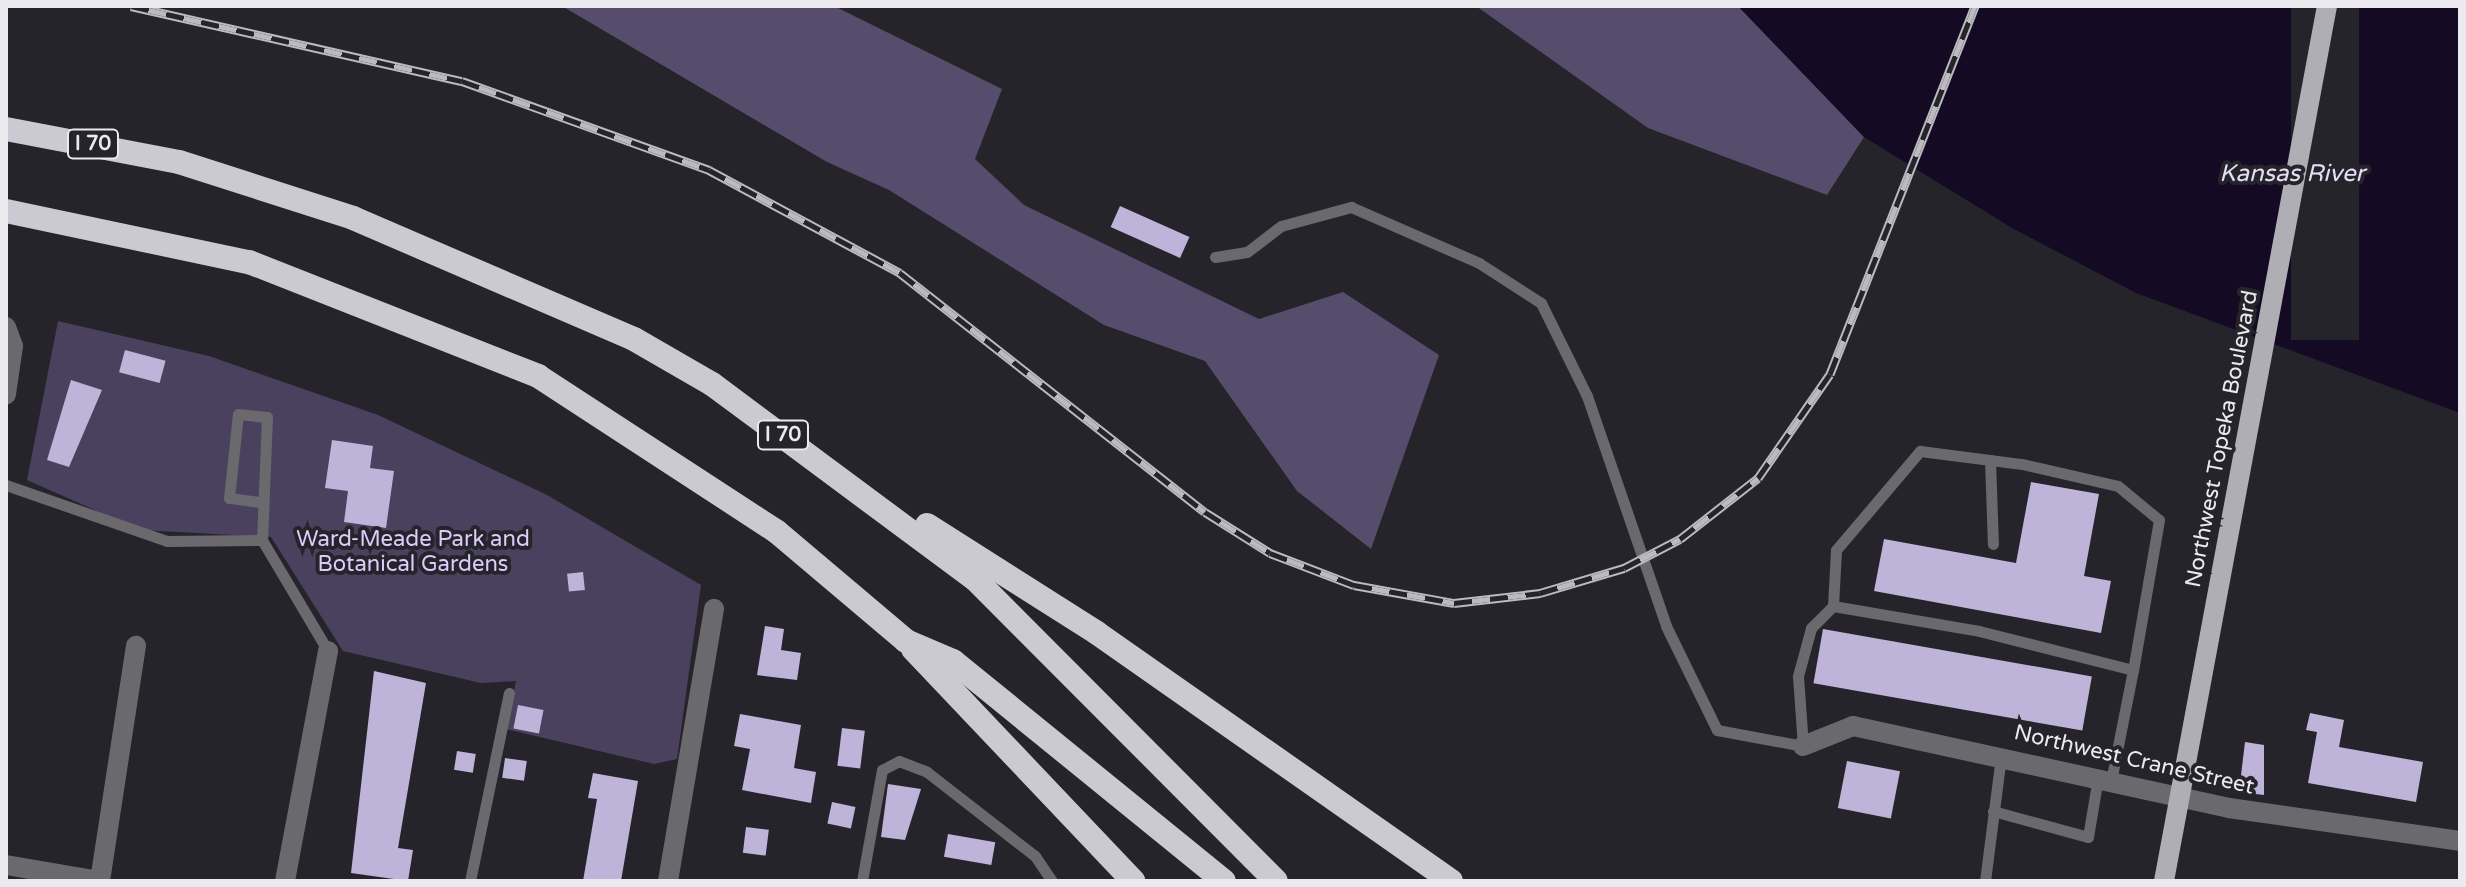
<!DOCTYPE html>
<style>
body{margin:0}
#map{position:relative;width:2466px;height:887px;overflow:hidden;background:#26242b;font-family:"Varela Round",sans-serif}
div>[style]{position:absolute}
.green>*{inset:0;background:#4a415e}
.forest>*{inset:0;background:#564c6c}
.water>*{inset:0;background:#140a24}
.pier>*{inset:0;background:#26242b;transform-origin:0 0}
.building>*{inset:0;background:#beb3d9;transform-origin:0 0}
.service>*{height:11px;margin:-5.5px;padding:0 5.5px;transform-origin:5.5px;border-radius:5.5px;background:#6a696d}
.minor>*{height:20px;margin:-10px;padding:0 10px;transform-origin:10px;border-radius:10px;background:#6a696d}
.tertiary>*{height:20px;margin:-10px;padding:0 10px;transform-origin:10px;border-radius:10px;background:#6a696d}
.motorway>*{height:24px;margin:-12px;padding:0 12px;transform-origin:12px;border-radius:12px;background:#cbc9d1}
.rail>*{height:9px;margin-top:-4.5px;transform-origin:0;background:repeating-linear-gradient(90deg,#26242b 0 18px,#bbbabf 0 36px);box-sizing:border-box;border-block:2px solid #bbbabf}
.primary-bridge>*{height:20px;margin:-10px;padding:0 10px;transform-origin:10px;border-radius:10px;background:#b0aeb5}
span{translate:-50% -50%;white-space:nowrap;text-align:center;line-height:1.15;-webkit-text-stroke:8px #26242b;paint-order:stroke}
.shield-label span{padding:2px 6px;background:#26242b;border:2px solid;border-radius:6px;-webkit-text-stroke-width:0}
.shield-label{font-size:20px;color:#ebeaee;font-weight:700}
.street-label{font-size:22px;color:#ebeaee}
.park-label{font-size:22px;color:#dacdfc}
.water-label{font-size:24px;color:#e4ddf5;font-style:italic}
.frame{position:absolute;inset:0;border:8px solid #ebeaee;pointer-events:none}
</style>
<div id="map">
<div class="green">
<i style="clip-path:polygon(58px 321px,209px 356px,378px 415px,547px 495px,701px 585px,677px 759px,654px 764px,506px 729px,516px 681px,481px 683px,343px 651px,271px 537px,140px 530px,27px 480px)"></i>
</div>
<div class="forest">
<i style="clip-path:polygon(562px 6px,834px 6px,1002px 89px,975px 159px,1024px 205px,1259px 319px,1343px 292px,1439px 355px,1371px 549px,1297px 491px,1205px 361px,1104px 325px,889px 190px,827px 162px)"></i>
<i style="clip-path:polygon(1476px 6px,1738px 6px,1864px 137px,1827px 195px,1648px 128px)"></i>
</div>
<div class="water">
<i style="clip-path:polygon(1738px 6px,2460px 6px,2460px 413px,2136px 293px,2012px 228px,1864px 137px)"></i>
</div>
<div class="pier">
<i style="left:2291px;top:6px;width:68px;height:334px"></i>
</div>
<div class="building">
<i style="left:1120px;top:206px;width:76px;height:23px;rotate:24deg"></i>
<i style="left:125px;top:350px;width:42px;height:23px;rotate:15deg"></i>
<i style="clip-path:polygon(71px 380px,102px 390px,69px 467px,47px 460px)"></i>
<i style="clip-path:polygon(332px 440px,373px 446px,370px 468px,394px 471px,386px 528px,344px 522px,348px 491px,325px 488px)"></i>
<i style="clip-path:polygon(2031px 482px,2099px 494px,2084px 576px,2111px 581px,2101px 633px,1874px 591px,1884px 539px,2016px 563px)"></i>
<i style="left:583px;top:572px;width:18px;height:16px;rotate:84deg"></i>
<i style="clip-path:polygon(765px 626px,784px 629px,781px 650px,801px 653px,797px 680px,757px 675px)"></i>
<i style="left:1823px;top:629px;width:273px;height:55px;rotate:10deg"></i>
<i style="clip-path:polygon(374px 671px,426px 683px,398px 848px,413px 850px,408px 881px,351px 873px)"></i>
<i style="left:518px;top:705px;width:26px;height:24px;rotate:11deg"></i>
<i style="clip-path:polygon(2310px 713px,2344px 720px,2339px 747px,2423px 762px,2416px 802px,2308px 783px,2317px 732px,2306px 730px)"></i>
<i style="clip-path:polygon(740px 714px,801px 725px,794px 768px,816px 772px,811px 803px,742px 790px,750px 749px,734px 746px)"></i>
<i style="left:842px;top:728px;width:23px;height:38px;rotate:7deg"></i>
<i style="clip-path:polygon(2245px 742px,2264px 745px,2264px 795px,2239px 792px)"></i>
<i style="left:457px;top:751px;width:19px;height:19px;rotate:9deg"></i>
<i style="left:505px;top:758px;width:22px;height:20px;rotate:8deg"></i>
<i style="left:1847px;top:761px;width:54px;height:48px;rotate:11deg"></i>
<i style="clip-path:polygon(593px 773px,638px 781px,621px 881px,583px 881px,597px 799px,588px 798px)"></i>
<i style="clip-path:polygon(888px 784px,921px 789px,905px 840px,881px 837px)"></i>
<i style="left:832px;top:802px;width:24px;height:22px;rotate:12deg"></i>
<i style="left:746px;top:827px;width:23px;height:26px;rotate:7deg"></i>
<i style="left:948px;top:834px;width:48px;height:23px;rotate:10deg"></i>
</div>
<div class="service">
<i style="left:1215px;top:257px;width:32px;rotate:-9deg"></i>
<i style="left:1247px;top:252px;width:43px;rotate:-37.4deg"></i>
<i style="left:1281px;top:226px;width:73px;rotate:-15.2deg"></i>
<i style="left:1351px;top:207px;width:140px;rotate:23.6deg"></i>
<i style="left:1479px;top:263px;width:74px;rotate:32.8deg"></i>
<i style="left:1541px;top:303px;width:104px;rotate:63.7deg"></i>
<i style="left:1587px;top:396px;width:243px;rotate:71deg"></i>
<i style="left:1666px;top:626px;width:116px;rotate:63.9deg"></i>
<i style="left:1717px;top:730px;width:87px;rotate:10.5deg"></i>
<i style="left:1803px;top:746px;width:70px;rotate:-94.1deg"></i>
<i style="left:1798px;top:676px;width:50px;rotate:-74.8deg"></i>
<i style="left:1811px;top:628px;width:31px;rotate:-45deg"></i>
<i style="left:1833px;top:606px;width:148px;rotate:9.7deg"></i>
<i style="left:1979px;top:631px;width:159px;rotate:14.2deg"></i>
<i style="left:2133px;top:670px;width:113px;rotate:101.2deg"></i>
<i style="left:1990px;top:460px;width:84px;rotate:88deg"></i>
<i style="left:6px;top:485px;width:170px;rotate:19.2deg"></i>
<i style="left:167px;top:541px;width:95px;rotate:-0.6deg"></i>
<i style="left:259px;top:502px;width:30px;rotate:-172deg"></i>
<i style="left:229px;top:498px;width:84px;rotate:-83.9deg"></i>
<i style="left:238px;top:414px;width:29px;rotate:6deg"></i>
<i style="left:267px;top:417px;width:123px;rotate:92.3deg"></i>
<i style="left:262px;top:540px;width:129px;rotate:59.3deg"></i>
<i style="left:1833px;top:606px;width:56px;rotate:-86.9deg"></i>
<i style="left:1836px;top:550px;width:130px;rotate:-49.7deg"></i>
<i style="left:1920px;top:451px;width:103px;rotate:7.3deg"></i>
<i style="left:2022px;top:464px;width:98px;rotate:12.9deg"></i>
<i style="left:2118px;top:486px;width:53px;rotate:39.7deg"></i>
<i style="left:2159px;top:520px;width:152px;rotate:99.8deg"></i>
<i style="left:1993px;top:811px;width:98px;rotate:15.3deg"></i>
<i style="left:2088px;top:837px;width:61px;rotate:-80.5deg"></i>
<i style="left:470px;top:881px;width:192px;rotate:-78.3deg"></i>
<i style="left:862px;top:881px;width:113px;rotate:-79.8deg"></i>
<i style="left:882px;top:770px;width:19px;rotate:-28deg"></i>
<i style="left:899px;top:761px;width:30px;rotate:21deg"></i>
<i style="left:927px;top:772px;width:137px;rotate:37.9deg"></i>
<i style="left:1035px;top:856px;width:30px;rotate:56deg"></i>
<i style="left:1985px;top:881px;width:126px;rotate:-82.7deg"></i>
</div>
<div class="minor">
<i style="left:6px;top:327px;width:20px;rotate:70deg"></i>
<i style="left:13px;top:346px;width:49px;rotate:98.3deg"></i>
<i style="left:1803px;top:746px;width:54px;rotate:-21.8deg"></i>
<i style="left:1853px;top:726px;width:385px;rotate:12.3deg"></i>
<i style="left:2229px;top:808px;width:233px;rotate:8.1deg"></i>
<i style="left:100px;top:881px;width:238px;rotate:-81.3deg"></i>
<i style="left:285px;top:881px;width:234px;rotate:-79.4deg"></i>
<i style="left:668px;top:881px;width:276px;rotate:-80.4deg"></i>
</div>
<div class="tertiary">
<i style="left:6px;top:865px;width:95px;rotate:9.7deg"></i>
</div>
<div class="motorway">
<i style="left:6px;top:129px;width:176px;rotate:10.8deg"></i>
<i style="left:179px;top:162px;width:183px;rotate:17.8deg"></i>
<i style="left:353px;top:218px;width:306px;rotate:23.3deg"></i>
<i style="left:634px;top:339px;width:90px;rotate:30deg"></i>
<i style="left:712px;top:384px;width:327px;rotate:36.6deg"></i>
<i style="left:975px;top:579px;width:426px;rotate:45.1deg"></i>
<i style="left:6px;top:211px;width:248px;rotate:11.9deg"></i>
<i style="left:249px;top:262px;width:311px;rotate:21.5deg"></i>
<i style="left:538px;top:376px;width:284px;rotate:33.1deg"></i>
<i style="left:776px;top:531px;width:170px;rotate:40.2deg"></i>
<i style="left:906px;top:641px;width:51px;rotate:23.1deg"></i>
<i style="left:953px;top:661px;width:349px;rotate:39.1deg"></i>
<i style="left:927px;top:525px;width:201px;rotate:32.4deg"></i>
<i style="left:1097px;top:633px;width:432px;rotate:35deg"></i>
<i style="left:913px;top:649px;width:320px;rotate:46.5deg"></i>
</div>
<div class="rail">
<i style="left:131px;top:6px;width:339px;rotate:12.8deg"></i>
<i style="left:462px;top:81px;width:263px;rotate:19.8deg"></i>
<i style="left:709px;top:170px;width:217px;rotate:28.3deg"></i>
<i style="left:900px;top:273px;width:387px;rotate:38.1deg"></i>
<i style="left:1205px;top:512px;width:77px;rotate:32.2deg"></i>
<i style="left:1270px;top:553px;width:90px;rotate:20.9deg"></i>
<i style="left:1354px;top:585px;width:102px;rotate:10.2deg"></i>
<i style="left:1454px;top:603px;width:87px;rotate:-6.6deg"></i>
<i style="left:1540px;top:593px;width:88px;rotate:-16.6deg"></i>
<i style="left:1624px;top:568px;width:63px;rotate:-27.4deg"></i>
<i style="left:1680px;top:539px;width:99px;rotate:-38deg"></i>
<i style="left:1758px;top:478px;width:126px;rotate:-55.3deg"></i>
<i style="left:1830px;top:374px;width:396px;rotate:-68.5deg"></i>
</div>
<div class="primary-bridge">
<i style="left:2164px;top:881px;width:890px;rotate:-79.45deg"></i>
</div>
<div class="shield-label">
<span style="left:93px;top:144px">I 70</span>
<span style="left:783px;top:435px">I 70</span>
</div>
<div class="street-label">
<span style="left:2222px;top:439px;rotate:-79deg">Northwest Topeka Boulevard</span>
<span style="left:2134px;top:760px;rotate:13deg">Northwest Crane Street</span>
</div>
<div class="park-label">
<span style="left:413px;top:552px">Ward-Meade Park and<br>Botanical Gardens</span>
</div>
<div class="water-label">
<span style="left:2292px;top:174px">Kansas River</span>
</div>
<div class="frame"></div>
</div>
